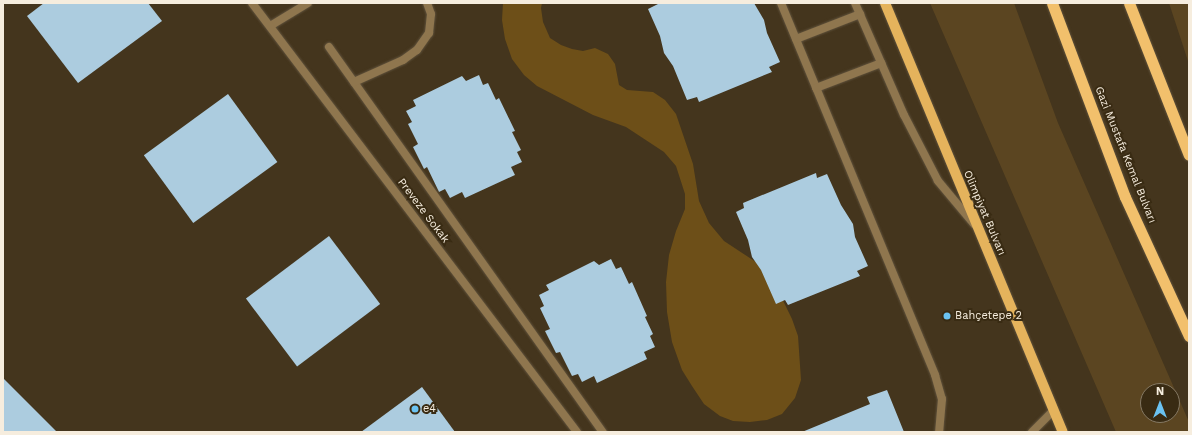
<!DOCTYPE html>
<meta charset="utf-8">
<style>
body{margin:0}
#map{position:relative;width:1192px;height:435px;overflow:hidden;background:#44351d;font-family:"Work Sans",sans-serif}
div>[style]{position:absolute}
.green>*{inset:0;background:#5b4521}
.water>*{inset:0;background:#6d4f18}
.building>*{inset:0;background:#acccdf;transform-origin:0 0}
.roads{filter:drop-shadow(0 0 1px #60523c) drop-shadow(0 0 1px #60523c)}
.service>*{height:8px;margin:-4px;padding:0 4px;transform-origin:4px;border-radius:4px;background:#8f764e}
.minor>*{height:8px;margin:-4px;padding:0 4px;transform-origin:4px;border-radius:4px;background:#8f764e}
.primary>*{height:10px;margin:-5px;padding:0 5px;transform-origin:5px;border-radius:5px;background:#e5b35c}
.trunk>*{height:11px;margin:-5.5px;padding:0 5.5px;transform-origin:5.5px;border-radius:5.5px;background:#f2c06c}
.dots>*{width:11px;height:11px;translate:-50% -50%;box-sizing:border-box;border:2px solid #392b13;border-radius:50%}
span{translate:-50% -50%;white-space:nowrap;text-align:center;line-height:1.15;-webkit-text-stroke:4px #392b13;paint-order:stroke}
.street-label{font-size:11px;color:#f6edde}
.poi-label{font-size:11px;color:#f6edde}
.left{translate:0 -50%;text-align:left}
.frame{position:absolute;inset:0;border:4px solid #f6edde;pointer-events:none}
.north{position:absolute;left:1140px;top:383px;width:40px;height:40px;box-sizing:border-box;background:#392b13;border:1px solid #857964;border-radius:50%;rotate:0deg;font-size:11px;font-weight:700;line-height:16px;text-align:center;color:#f6edde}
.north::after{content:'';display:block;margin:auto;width:14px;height:18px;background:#6bc3f2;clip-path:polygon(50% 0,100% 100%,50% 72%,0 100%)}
</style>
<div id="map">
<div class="green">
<i style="clip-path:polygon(evenodd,930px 3px,1014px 3px,1058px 123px,1189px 422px,1189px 432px,1116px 432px,930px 3px,1148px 391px,1172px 391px,1172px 415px,1148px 415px,1148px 391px)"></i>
<i style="clip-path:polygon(1169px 3px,1189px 3px,1189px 64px)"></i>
</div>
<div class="water">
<i style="clip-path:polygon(503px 3px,542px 3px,541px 8px,543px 22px,550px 38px,561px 45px,572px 49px,583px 51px,595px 48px,608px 54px,615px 64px,619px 85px,627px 90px,653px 92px,665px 100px,676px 114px,693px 164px,699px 201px,709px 223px,724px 241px,768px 270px,792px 319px,798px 336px,801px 380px,795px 398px,782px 414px,767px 420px,750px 422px,733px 421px,720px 416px,704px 404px,692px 386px,682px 370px,672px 342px,667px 312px,666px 282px,669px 255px,676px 231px,685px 209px,685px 194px,676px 166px,664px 152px,626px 127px,593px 115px,537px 86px,524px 75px,512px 59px,505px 39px,502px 20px)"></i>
</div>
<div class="building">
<i style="clip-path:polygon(44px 3px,148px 3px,162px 21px,78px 83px,27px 16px)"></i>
<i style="clip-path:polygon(660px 3px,754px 3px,764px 20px,767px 33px,780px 62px,769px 67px,772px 72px,699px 102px,697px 97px,687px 100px,673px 66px,664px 53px,660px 36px,648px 9px)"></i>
<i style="clip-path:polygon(479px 75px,483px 85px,488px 83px,496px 100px,499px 98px,515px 131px,512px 132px,521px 150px,517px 152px,522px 162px,511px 167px,515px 175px,465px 198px,462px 192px,450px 198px,445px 189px,439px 192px,427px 167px,424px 169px,413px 147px,418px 144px,408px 124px,412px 122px,406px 111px,416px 106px,413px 100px,462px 76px,466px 81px)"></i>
<i style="left:228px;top:94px;width:84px;height:104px;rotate:54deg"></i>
<i style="clip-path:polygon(816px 173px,817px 178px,827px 174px,841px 205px,853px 224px,855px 237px,868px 266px,857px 271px,860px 276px,788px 305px,785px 300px,776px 304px,761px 270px,752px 257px,748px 240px,736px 212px,744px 208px,743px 203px)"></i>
<i style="left:329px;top:236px;width:85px;height:104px;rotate:53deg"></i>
<i style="clip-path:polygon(611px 259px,616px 269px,621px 267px,629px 284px,632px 282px,647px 316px,645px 317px,653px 334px,650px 336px,655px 347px,644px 352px,647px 359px,597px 383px,594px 376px,582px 382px,578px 374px,572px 376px,560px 352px,556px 353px,545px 331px,550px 329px,540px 308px,544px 306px,539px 295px,549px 290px,546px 285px,594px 261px,599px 265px)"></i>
<i style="clip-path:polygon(3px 378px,57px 432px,3px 432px)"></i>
<i style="clip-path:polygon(422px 387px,455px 432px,361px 432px)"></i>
<i style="clip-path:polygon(887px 390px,904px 432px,802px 432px,870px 404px,867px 397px)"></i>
</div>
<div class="roads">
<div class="service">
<i style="left:781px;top:3px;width:403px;rotate:67.5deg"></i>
<i style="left:935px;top:375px;width:25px;rotate:74deg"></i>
<i style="left:942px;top:399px;width:33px;rotate:95deg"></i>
<i style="left:855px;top:3px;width:122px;rotate:66.4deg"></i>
<i style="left:904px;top:115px;width:74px;rotate:62.7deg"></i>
<i style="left:938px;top:181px;width:56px;rotate:50.1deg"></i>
<i style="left:270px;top:26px;width:44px;rotate:-31.2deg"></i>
<i style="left:796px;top:39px;width:69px;rotate:-21.3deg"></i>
<i style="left:329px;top:47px;width:473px;rotate:54.6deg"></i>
<i style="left:354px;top:82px;width:54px;rotate:-24.2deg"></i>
<i style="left:403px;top:60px;width:17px;rotate:-36deg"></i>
<i style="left:417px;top:50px;width:21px;rotate:-55deg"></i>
<i style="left:429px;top:33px;width:19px;rotate:-84deg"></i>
<i style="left:431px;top:14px;width:12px;rotate:-110deg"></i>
<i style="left:816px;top:88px;width:70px;rotate:-21deg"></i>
<i style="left:1032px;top:432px;width:30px;rotate:-45deg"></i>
</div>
<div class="minor">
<i style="left:252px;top:3px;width:538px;rotate:52.85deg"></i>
</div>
<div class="primary">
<i style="left:885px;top:3px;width:464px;rotate:67.5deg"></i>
</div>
<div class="trunk">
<i style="left:1052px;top:3px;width:207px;rotate:69.4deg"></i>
<i style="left:1125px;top:197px;width:153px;rotate:65.3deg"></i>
<i style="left:1129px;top:3px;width:163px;rotate:68.5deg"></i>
</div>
</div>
<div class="dots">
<i style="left:947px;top:316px;background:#6bc3f2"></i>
<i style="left:415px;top:409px;background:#6bc3f2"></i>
</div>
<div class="street-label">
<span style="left:1125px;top:155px;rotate:68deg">Gazi Mustafa Kemal Bulvarı</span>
<span style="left:423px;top:211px;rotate:53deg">Preveze Sokak</span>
<span style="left:984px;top:213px;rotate:67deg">Olimpiyat Bulvarı</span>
</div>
<div class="poi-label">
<span class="left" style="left:955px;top:316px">Bahçetepe 2</span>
<span class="left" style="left:423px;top:409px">e4</span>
</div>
<div class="frame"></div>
<div class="north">N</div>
</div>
